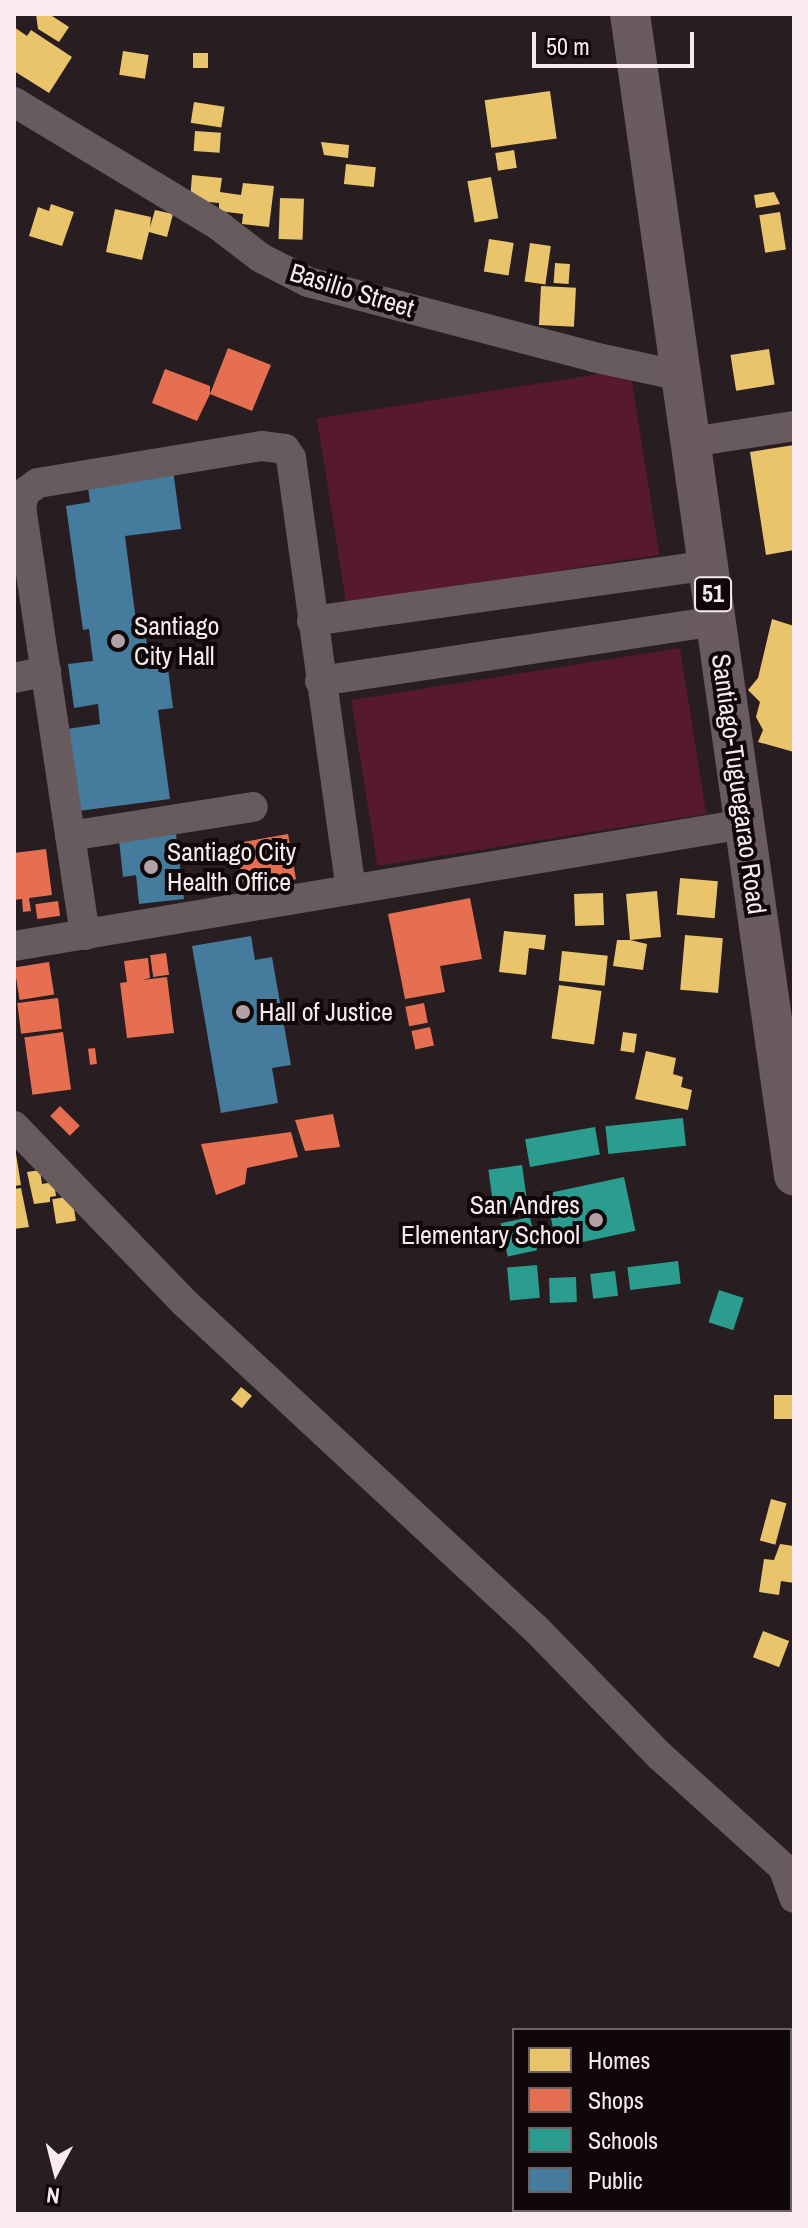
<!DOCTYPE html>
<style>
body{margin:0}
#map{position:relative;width:808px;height:2228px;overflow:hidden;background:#281d20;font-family:"Archivo Narrow",sans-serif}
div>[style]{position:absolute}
.green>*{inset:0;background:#56192d;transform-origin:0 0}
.homes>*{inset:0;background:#e9c46a;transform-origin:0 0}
.shops>*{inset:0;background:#e76f51;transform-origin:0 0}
.schools>*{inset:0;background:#2a9d8f;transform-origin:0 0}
.public>*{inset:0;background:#457b9d}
.minor>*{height:30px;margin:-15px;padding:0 15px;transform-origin:15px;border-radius:15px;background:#675b5d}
.major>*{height:40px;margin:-20px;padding:0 20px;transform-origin:20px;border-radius:20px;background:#695b5f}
.dots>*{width:22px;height:22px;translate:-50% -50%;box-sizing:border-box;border:4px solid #0f0708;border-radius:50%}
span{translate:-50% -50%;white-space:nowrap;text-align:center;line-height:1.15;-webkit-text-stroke:8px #0f0708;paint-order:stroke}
.shield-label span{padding:2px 6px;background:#0f0708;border:2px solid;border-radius:6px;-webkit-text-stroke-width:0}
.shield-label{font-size:24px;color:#f9eaed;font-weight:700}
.street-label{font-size:26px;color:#f9eaed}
.poi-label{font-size:26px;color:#f9eaed}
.left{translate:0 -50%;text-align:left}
.right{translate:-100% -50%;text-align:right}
.frame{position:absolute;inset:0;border:16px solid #f9eaed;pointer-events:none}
.legend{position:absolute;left:512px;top:2028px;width:280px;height:184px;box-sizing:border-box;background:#0f0708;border:2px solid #6d6264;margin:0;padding:10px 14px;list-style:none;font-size:24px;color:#f9eaed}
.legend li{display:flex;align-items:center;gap:16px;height:40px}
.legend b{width:40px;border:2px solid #6d6264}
.north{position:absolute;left:16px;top:2132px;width:80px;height:80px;-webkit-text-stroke:6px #0f0708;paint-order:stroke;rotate:187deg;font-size:22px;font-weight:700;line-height:32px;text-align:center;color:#f9eaed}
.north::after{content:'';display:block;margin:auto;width:28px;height:36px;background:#f9eaed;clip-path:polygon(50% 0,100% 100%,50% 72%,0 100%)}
.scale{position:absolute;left:532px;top:32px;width:162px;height:36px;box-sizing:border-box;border:4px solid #f9eaed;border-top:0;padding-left:10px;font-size:24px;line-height:28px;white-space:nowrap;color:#f9eaed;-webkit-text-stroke:6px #0f0708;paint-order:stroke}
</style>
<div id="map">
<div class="green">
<i style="left:630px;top:369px;width:188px;height:317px;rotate:81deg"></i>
<i style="left:680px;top:648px;width:168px;height:333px;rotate:81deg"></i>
</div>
<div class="homes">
<i style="clip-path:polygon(36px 14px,49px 14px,69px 27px,59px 42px,38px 29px)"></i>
<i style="clip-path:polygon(14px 27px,27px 36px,31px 30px,72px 57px,49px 93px,14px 71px)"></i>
<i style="left:123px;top:51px;width:26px;height:24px;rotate:9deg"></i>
<i style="left:193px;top:53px;width:15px;height:15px"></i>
<i style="left:550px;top:91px;width:48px;height:66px;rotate:82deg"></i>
<i style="left:194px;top:102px;width:31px;height:21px;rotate:9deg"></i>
<i style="left:195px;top:131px;width:26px;height:20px;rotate:4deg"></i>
<i style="clip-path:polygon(321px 142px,349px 145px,348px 158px,324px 155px)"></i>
<i style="left:514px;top:150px;width:18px;height:19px;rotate:81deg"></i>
<i style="left:346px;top:164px;width:30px;height:20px;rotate:6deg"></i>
<i style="clip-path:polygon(192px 175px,222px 178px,220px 192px,241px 195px,243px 183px,274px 186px,269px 227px,242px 224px,243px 214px,219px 211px,219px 203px,190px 200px)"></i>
<i style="left:491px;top:177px;width:42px;height:24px;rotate:80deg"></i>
<i style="clip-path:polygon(774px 192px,780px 204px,756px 208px,754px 195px)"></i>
<i style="left:280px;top:198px;width:24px;height:41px;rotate:2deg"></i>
<i style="clip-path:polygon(51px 204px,74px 212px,62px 246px,29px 236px,38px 207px,49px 211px)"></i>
<i style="clip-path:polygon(115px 209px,151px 217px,150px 227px,155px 210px,173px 214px,167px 237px,149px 232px,142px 260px,106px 252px)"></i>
<i style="left:780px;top:212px;width:38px;height:21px;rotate:81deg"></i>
<i style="left:489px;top:239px;width:25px;height:33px;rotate:9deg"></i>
<i style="left:530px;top:243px;width:21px;height:39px;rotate:8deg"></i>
<i style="left:555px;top:263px;width:15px;height:20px;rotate:4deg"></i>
<i style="left:541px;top:286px;width:35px;height:39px;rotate:3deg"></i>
<i style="left:769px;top:349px;width:36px;height:39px;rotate:81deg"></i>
<i style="clip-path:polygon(794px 445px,794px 550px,766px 555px,750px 452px)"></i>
<i style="clip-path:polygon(772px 619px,794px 626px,794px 752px,758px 742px,763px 730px,756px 717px,760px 702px,748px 690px,758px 678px)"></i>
<i style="left:680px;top:878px;width:38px;height:37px;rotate:5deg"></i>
<i style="clip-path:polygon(657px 891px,661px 937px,630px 940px,647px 944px,643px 970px,613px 966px,617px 940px,630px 940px,626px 894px)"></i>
<i style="left:603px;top:893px;width:32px;height:29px;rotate:88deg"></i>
<i style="clip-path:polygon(504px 931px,546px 935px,544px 950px,529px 948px,526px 975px,499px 972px)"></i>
<i style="left:685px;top:935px;width:38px;height:55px;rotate:5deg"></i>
<i style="left:562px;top:951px;width:46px;height:30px;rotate:6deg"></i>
<i style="left:559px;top:985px;width:43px;height:54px;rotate:8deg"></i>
<i style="left:623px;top:1032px;width:14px;height:19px;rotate:8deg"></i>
<i style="clip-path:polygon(646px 1051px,676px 1058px,673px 1074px,683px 1077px,681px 1087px,692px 1090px,688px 1110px,635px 1099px)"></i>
<i style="clip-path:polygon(16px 1154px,21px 1185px,14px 1186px,14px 1155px)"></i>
<i style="clip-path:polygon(40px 1170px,42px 1184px,54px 1182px,56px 1196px,50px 1197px,50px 1202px,34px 1204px,27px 1172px)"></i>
<i style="clip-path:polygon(21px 1188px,29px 1227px,14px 1229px,14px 1189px)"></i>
<i style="left:72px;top:1196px;width:25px;height:20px;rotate:81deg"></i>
<i style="left:241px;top:1387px;width:14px;height:16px;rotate:39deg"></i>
<i style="left:794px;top:1395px;width:24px;height:20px;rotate:90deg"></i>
<i style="left:771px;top:1499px;width:16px;height:43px;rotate:15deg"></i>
<i style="clip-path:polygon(780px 1544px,794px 1546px,794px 1583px,781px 1581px,779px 1595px,759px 1592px,764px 1559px,774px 1560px)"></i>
<i style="left:763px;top:1631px;width:28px;height:28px;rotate:21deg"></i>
</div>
<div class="shops">
<i style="clip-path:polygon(228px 348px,271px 365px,252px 411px,210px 394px,197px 421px,152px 403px,165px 369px,210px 386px,210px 394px)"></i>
<i style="left:288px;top:834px;width:46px;height:53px;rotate:80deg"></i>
<i style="clip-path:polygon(46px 849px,52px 895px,29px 898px,31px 911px,23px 912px,22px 899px,14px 900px,14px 853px)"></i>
<i style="clip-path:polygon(470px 898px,482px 959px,440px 966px,445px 992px,405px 999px,388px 914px)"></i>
<i style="left:58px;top:901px;width:15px;height:23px;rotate:82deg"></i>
<i style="left:166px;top:953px;width:22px;height:16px;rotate:82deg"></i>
<i style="clip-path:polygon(148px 958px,150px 978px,142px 980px,167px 977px,174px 1033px,127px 1038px,120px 983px,127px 982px,124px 961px)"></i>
<i style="left:49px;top:962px;width:33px;height:35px;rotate:81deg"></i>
<i style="left:58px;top:998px;width:31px;height:41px;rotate:83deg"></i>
<i style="left:424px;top:1003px;width:20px;height:19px;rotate:79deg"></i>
<i style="left:430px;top:1027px;width:19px;height:19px;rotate:78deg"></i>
<i style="left:63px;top:1032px;width:58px;height:39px;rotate:82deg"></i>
<i style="left:95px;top:1048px;width:16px;height:7px;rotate:83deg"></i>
<i style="left:60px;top:1106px;width:28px;height:14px;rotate:45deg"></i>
<i style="clip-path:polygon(333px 1114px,340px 1147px,305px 1151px,295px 1120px)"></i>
<i style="clip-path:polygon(291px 1132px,298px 1157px,247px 1168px,245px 1184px,216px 1195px,201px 1144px)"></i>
</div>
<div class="schools">
<i style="left:683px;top:1118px;width:28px;height:78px;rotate:84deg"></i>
<i style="left:595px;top:1127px;width:28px;height:71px;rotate:80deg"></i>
<i style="left:522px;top:1165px;width:42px;height:34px;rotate:82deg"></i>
<i style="left:624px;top:1177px;width:55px;height:80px;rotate:78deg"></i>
<i style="left:530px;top:1217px;width:34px;height:30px;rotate:78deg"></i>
<i style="left:678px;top:1261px;width:23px;height:51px;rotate:83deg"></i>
<i style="left:537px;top:1265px;width:33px;height:30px;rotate:85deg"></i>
<i style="left:615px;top:1271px;width:25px;height:25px;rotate:83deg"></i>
<i style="left:576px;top:1277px;width:25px;height:27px;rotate:88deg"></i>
<i style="left:719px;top:1290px;width:26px;height:34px;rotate:18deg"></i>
</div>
<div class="public">
<i style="clip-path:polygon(173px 470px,181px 529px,125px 536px,136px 621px,144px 620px,148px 655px,166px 653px,173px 708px,158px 710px,170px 799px,71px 812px,60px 730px,100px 724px,98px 704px,74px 708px,68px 664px,93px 661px,89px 629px,83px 630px,66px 506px,90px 502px,87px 481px)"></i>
<i style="clip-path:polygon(176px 834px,184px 899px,139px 904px,136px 875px,123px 877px,119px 840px)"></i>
<i style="clip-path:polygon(251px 936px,255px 960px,272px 957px,291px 1065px,272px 1068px,278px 1103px,221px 1113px,192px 946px)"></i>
</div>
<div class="minor">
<i style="left:14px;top:102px;width:238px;rotate:31.1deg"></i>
<i style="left:218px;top:225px;width:54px;rotate:37.5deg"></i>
<i style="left:261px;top:258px;width:53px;rotate:27.1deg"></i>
<i style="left:308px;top:282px;width:295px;rotate:14.7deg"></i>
<i style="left:593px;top:357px;width:91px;rotate:12.1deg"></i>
<i style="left:691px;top:442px;width:104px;rotate:-8.8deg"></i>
<i style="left:312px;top:621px;width:402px;rotate:-8deg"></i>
<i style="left:14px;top:678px;width:33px;rotate:-12deg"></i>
<i style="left:320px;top:681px;width:401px;rotate:-8.6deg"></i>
<i style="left:70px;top:836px;width:185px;rotate:-9deg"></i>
<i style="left:85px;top:935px;width:431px;rotate:-98.5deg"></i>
<i style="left:21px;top:509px;width:16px;rotate:-79deg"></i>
<i style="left:24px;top:493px;width:17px;rotate:-36deg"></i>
<i style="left:38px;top:483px;width:227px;rotate:-9.4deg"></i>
<i style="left:262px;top:446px;width:23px;rotate:7deg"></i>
<i style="left:285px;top:449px;width:11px;rotate:56deg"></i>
<i style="left:291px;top:458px;width:434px;rotate:82.1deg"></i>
<i style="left:14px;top:946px;width:740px;rotate:-9.49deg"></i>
<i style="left:14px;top:1126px;width:246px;rotate:46deg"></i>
<i style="left:185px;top:1303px;width:479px;rotate:42.9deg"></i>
<i style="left:536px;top:1629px;width:177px;rotate:45.7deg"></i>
<i style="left:660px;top:1756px;width:166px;rotate:42.1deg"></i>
<i style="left:783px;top:1867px;width:33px;rotate:70deg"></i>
</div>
<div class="major">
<i style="left:630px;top:14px;width:1173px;rotate:81.96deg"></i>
</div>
<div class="dots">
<i style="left:118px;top:641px;background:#b0a2a5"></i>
<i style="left:151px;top:867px;background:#b0a2a5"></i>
<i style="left:243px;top:1012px;background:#b0a2a5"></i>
<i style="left:596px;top:1220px;background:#b0a2a5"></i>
</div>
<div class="shield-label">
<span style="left:713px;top:594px">51</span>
</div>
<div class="street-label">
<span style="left:352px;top:290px;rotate:17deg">Basilio Street</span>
<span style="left:739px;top:784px;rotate:82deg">Santiago-Tuguegarao Road</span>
</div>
<div class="poi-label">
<span class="left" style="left:134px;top:641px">Santiago<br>City Hall</span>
<span class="left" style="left:167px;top:867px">Santiago City<br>Health Office</span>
<span class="left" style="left:259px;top:1012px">Hall of Justice</span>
<span class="right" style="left:580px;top:1220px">San Andres<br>Elementary School</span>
</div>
<div class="frame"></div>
<ul class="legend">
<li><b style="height:22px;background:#e9c46a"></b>Homes</li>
<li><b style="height:22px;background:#e76f51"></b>Shops</li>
<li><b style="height:22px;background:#2a9d8f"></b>Schools</li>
<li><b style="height:22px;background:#457b9d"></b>Public</li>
</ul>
<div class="north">N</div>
<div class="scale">50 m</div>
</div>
